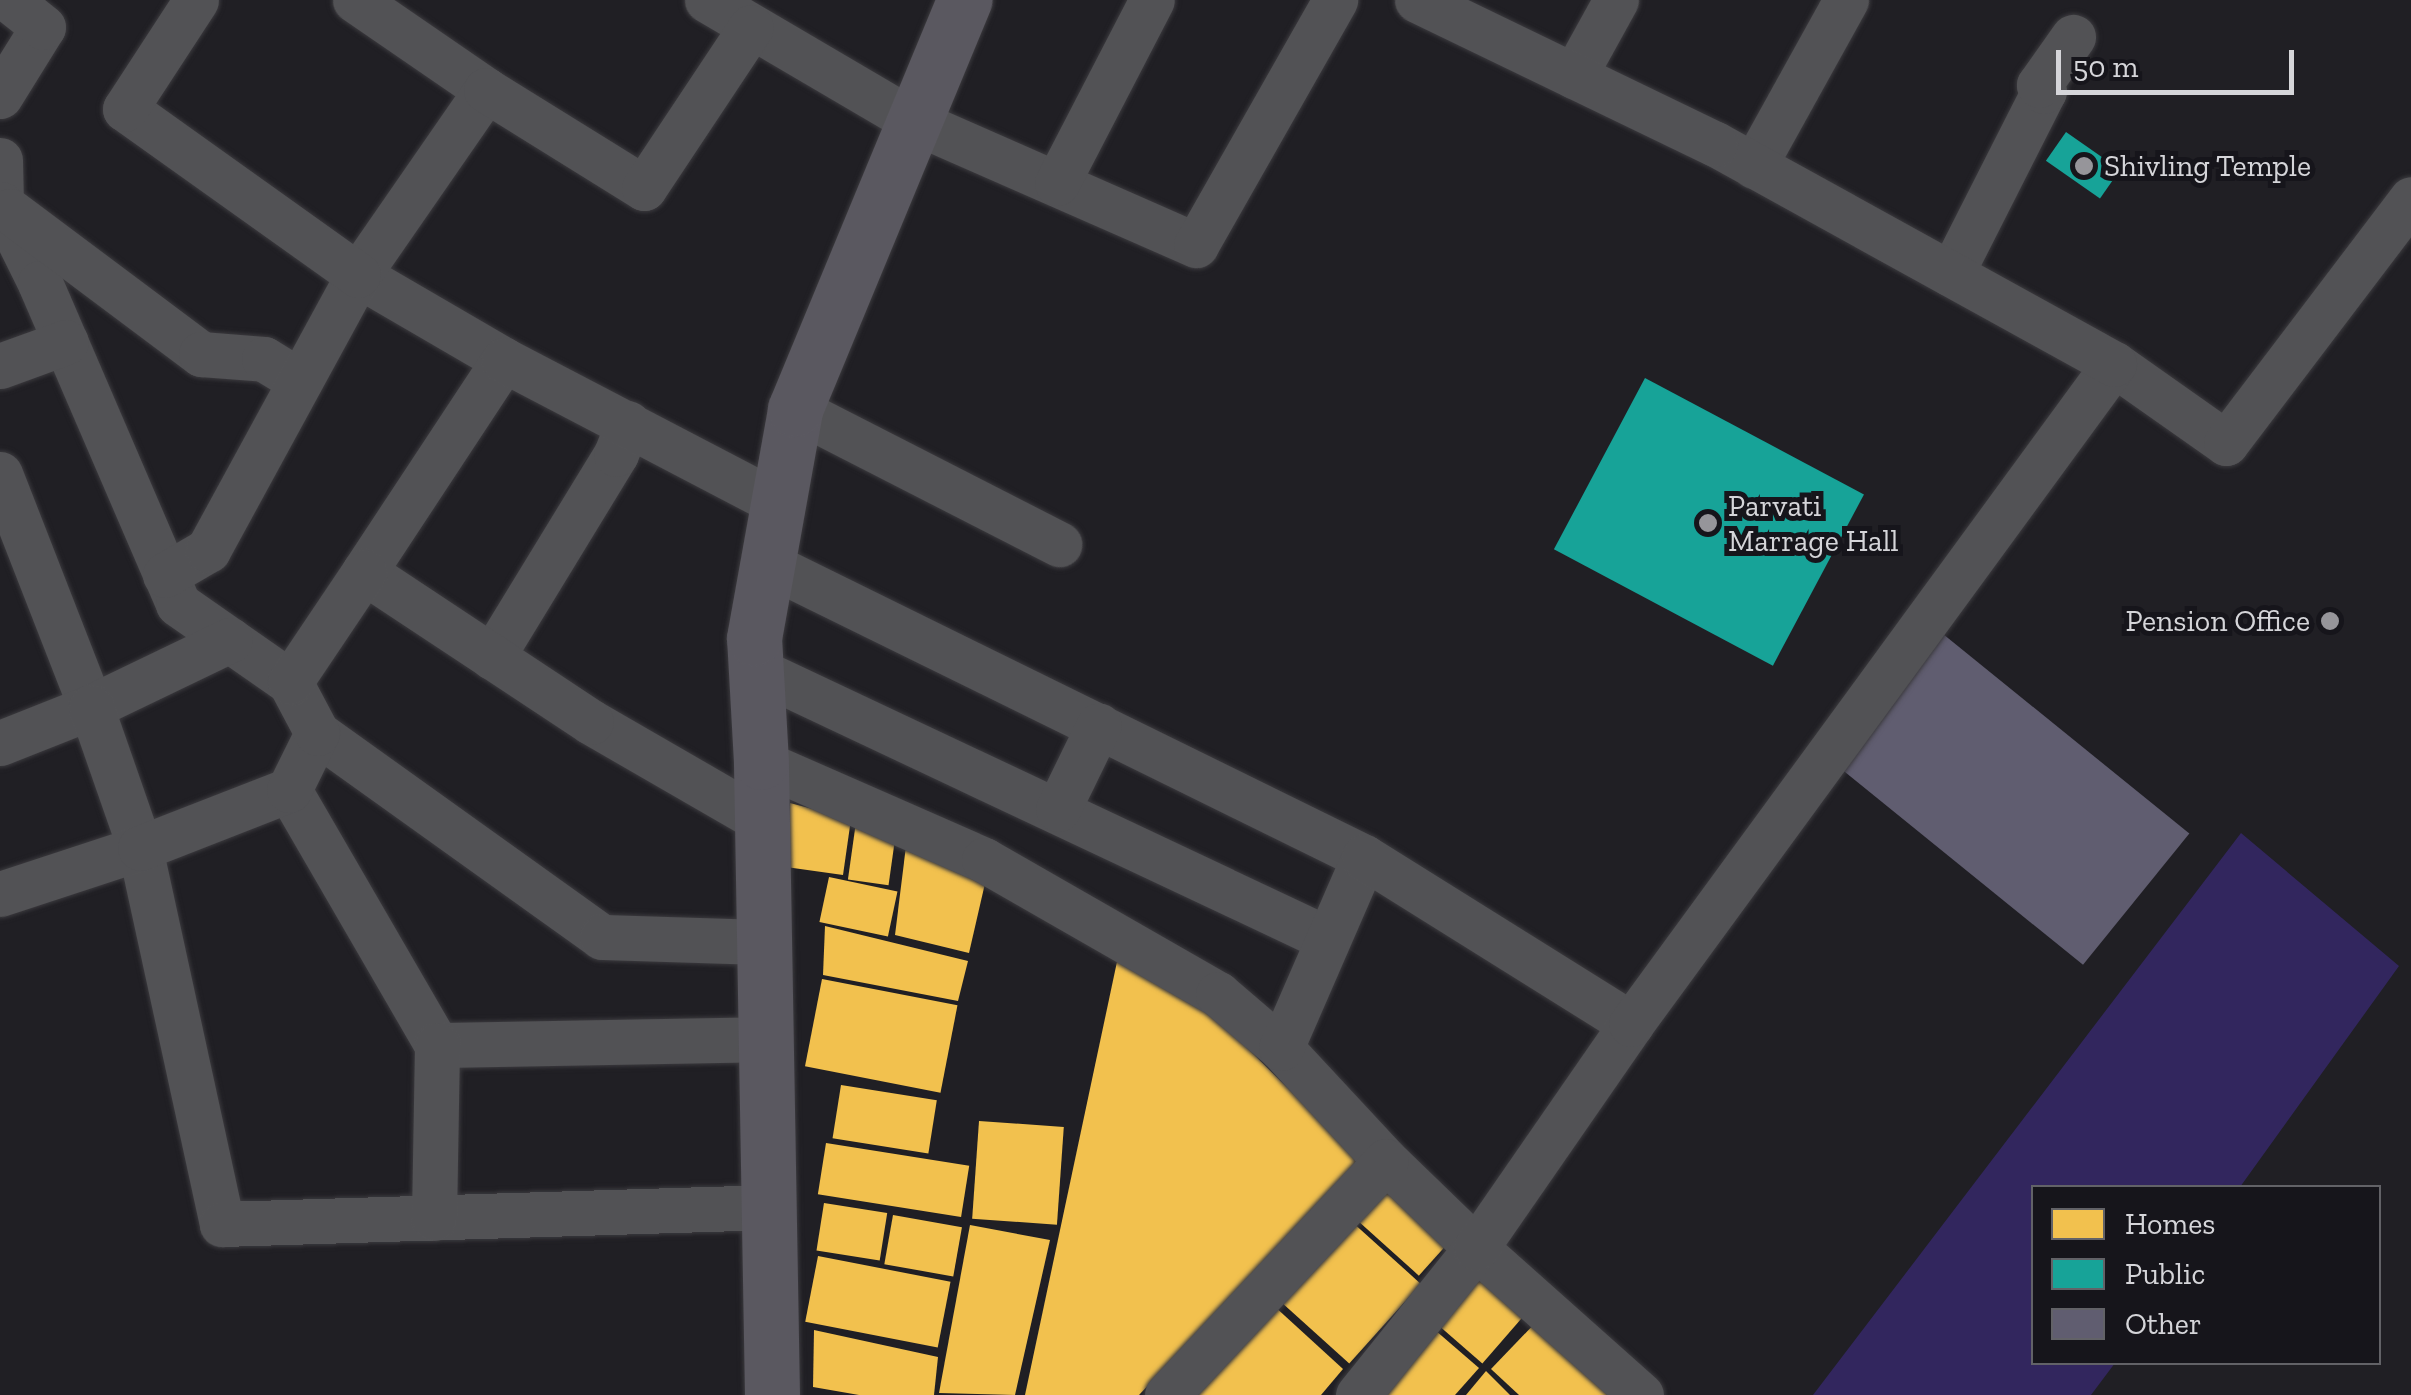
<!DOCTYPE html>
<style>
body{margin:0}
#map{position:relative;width:2411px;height:1395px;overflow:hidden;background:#201f24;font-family:"Zilla Slab",serif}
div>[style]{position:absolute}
.green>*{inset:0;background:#32265e}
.homes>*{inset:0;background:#f2c14e;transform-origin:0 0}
.public>*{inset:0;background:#17a398;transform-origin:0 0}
.building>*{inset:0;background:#605d70;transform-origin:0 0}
.roads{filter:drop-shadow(0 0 2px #3b3a3e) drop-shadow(0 0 2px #3b3a3e)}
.minor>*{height:45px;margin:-22.5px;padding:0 22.5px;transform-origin:22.5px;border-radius:22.5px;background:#525255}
.major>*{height:55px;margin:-27.5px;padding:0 27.5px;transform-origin:27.5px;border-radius:27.5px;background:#5a5860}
.dots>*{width:28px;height:28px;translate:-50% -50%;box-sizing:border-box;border:5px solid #16151b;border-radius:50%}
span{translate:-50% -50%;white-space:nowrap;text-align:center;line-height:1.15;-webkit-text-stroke:10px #16151b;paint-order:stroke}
.poi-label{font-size:30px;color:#d5d5d9}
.left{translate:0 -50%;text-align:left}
.right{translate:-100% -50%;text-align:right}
.legend{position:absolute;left:2031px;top:1185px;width:350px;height:180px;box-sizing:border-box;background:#16151b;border:2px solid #626267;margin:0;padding:12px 18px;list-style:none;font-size:30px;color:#d5d5d9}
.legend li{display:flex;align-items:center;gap:20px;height:50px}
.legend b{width:50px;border:2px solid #626267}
.scale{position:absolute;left:2056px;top:50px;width:238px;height:45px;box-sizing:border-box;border:5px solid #d5d5d9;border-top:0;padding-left:12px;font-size:30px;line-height:35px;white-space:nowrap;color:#d5d5d9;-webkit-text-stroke:8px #16151b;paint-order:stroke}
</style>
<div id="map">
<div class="green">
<i style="clip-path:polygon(2241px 833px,2399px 966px,2240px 1187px,2034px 1188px,2034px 1362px,2115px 1363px,2091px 1395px,1813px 1395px)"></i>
</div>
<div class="homes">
<i style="clip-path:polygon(790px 803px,851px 819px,843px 875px,786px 867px)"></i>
<i style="left:856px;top:822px;width:41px;height:58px;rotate:8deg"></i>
<i style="clip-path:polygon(907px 838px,986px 879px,969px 953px,895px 935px)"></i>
<i style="left:829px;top:877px;width:70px;height:46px;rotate:12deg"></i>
<i style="clip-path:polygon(825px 926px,968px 961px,958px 1001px,823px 975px)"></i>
<i style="clip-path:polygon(1118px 957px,1215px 1016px,1361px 1161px,1139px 1395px,1025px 1395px)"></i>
<i style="left:822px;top:979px;width:138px;height:89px;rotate:11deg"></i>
<i style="left:841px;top:1085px;width:97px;height:54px;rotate:9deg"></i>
<i style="left:979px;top:1121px;width:85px;height:98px;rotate:4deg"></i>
<i style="left:826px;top:1143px;width:145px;height:52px;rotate:9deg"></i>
<i style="left:1387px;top:1181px;width:87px;height:49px;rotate:42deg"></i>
<i style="left:824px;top:1203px;width:64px;height:48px;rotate:9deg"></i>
<i style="left:893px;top:1215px;width:70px;height:50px;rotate:10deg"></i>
<i style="left:1351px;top:1221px;width:94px;height:107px;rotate:42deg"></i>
<i style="clip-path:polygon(970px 1225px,1050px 1240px,1015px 1395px,939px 1393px)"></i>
<i style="left:818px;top:1256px;width:135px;height:67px;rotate:11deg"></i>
<i style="left:1481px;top:1263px;width:67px;height:75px;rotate:41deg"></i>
<i style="clip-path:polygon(1273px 1305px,1343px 1369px,1321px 1395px,1195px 1395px)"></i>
<i style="clip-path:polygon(1541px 1317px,1614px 1395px,1519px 1395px,1491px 1369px)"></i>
<i style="clip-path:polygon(1428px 1324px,1479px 1368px,1455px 1395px,1378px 1395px)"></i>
<i style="clip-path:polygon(814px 1330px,938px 1357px,934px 1395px,859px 1395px,813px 1387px)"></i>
<i style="clip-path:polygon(1486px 1371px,1510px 1395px,1466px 1395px)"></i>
</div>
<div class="public">
<i style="left:2066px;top:132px;width:66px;height:35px;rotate:35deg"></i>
<i style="left:1645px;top:378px;width:248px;height:194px;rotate:28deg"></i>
</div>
<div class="building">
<i style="left:1943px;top:634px;width:317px;height:169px;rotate:39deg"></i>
</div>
<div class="roads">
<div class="minor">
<i style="left:355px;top:0;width:159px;rotate:34.5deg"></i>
<i style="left:707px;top:0;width:239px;rotate:30.4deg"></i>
<i style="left:913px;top:121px;width:309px;rotate:23.7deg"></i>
<i style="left:1196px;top:245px;width:282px;rotate:-60.4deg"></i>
<i style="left:1574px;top:76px;width:87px;rotate:-61.1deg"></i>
<i style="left:0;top:96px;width:81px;rotate:-58.1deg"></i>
<i style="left:43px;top:27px;width:43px;rotate:-141.5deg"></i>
<i style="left:0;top:160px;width:44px;rotate:88.7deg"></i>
<i style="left:1px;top:204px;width:88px;rotate:63.7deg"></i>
<i style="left:40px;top:283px;width:349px;rotate:66.7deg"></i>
<i style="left:178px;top:604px;width:136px;rotate:34.9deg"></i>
<i style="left:1754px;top:166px;width:190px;rotate:-61deg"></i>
<i style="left:1057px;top:183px;width:206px;rotate:-62.6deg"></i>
<i style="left:10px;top:211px;width:239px;rotate:36.8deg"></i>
<i style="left:201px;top:354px;width:63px;rotate:4.5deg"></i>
<i style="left:264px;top:359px;width:42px;rotate:31.4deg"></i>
<i style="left:1951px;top:274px;width:205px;rotate:-63.1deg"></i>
<i style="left:2044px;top:91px;width:8px;rotate:-130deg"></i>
<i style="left:2039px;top:85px;width:59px;rotate:-54.7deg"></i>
<i style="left:504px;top:360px;width:169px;rotate:-149.8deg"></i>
<i style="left:358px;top:275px;width:225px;rotate:-55.3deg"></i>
<i style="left:486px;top:90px;width:186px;rotate:31.8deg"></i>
<i style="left:644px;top:188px;width:193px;rotate:-56.4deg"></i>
<i style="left:2114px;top:364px;width:137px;rotate:35.2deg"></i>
<i style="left:2226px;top:443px;width:306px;rotate:-52.8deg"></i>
<i style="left:0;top:366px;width:70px;rotate:-20deg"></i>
<i style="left:795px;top:409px;width:297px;rotate:27.1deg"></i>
<i style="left:0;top:474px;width:250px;rotate:68.7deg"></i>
<i style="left:91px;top:707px;width:98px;rotate:158.4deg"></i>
<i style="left:768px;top:564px;width:664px;rotate:26.18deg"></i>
<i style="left:165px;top:575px;width:50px;rotate:-30.2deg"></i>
<i style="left:208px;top:550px;width:313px;rotate:-61.4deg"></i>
<i style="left:358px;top:275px;width:286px;rotate:-144.5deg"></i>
<i style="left:125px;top:109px;width:130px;rotate:-56.9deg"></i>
<i style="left:230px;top:640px;width:154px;rotate:154.3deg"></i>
<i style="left:91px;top:707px;width:149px;rotate:70.8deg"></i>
<i style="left:140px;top:848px;width:385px;rotate:77.7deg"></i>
<i style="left:222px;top:1224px;width:549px;rotate:-1.77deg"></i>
<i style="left:492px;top:657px;width:238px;rotate:-58.6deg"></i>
<i style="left:616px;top:454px;width:33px;rotate:-69deg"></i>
<i style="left:755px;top:669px;width:633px;rotate:25.23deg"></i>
<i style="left:317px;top:733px;width:350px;rotate:35.6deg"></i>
<i style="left:602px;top:937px;width:161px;rotate:1.8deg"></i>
<i style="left:761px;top:762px;width:244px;rotate:23.7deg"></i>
<i style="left:984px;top:860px;width:270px;rotate:29.8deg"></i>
<i style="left:1218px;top:994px;width:83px;rotate:40.6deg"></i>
<i style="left:1281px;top:1048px;width:154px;rotate:47.1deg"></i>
<i style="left:1386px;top:1161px;width:125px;rotate:44deg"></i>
<i style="left:1476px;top:1248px;width:221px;rotate:41.7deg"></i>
<i style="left:289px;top:790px;width:295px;rotate:59.9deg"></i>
<i style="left:437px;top:1045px;width:329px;rotate:-1deg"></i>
<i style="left:1058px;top:809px;width:93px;rotate:-64deg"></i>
<i style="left:759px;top:819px;width:194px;rotate:-150deg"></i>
<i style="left:591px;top:722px;width:272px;rotate:-146.5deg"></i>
<i style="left:364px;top:572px;width:254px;rotate:-56.6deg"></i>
<i style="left:504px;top:360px;width:310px;rotate:27.6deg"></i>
<i style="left:0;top:894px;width:147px;rotate:-18.2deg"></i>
<i style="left:140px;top:848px;width:160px;rotate:-21.3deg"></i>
<i style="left:289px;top:790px;width:64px;rotate:-63.8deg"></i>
<i style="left:317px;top:733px;width:58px;rotate:-117.9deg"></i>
<i style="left:290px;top:682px;width:133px;rotate:-56.1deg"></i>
<i style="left:1281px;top:1048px;width:208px;rotate:-66.5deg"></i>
<i style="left:1364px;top:857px;width:315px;rotate:32deg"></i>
<i style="left:434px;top:1218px;width:173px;rotate:-89deg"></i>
<i style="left:1167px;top:1395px;width:320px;rotate:-46.9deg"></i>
<i style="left:1358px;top:1395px;width:189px;rotate:-51.2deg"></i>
<i style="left:1476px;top:1248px;width:272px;rotate:-55.3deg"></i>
<i style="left:1631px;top:1024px;width:818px;rotate:-53.8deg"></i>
<i style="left:2114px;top:364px;width:456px;rotate:-151.1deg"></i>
<i style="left:1715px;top:144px;width:331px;rotate:-154.2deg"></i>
</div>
<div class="major">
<i style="left:772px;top:1395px;width:633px;rotate:-91deg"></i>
<i style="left:761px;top:762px;width:124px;rotate:-93.2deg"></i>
<i style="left:754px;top:638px;width:233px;rotate:-79.8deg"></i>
<i style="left:795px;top:409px;width:443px;rotate:-67.5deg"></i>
</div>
</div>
<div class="dots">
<i style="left:2084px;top:166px;background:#96959a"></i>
<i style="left:1708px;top:523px;background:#96959a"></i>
<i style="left:2330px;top:621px;background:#96959a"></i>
</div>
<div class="poi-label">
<span class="left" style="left:2104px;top:166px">Shivling Temple</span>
<span class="left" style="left:1728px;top:523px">Parvati<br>Marrage Hall</span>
<span class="right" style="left:2310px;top:621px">Pension Office</span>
</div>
<ul class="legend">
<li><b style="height:28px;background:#f2c14e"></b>Homes</li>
<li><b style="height:28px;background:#17a398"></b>Public</li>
<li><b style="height:28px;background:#605d70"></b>Other</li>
</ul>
<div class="scale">50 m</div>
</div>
